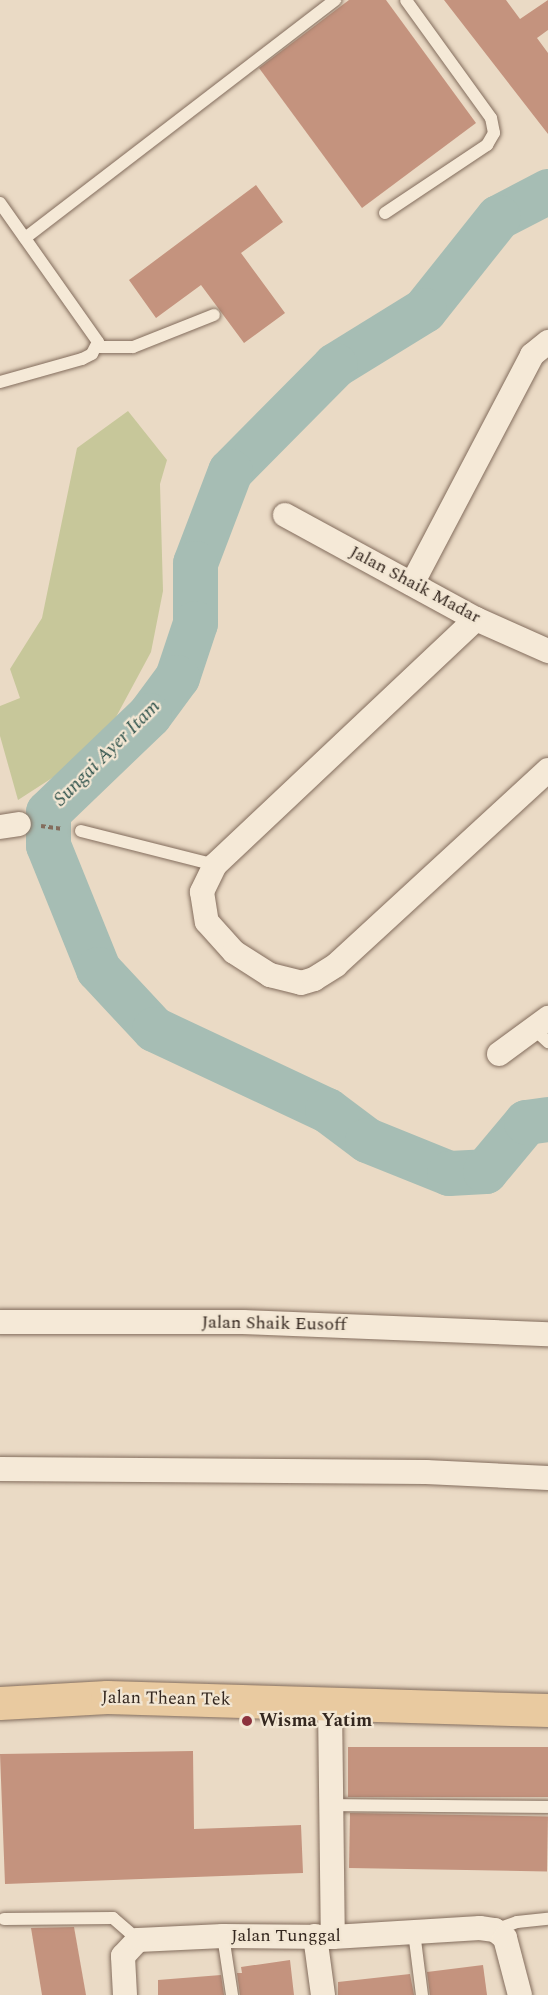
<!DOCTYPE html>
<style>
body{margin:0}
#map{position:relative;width:548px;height:1995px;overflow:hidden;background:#eadac5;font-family:Spectral,serif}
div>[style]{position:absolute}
.green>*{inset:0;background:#c7c79a}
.river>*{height:45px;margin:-22.5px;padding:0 22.5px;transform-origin:22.5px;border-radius:22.5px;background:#a6bdb4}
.building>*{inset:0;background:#c4937e;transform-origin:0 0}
.path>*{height:4px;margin-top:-2px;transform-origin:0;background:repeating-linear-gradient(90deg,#836d5d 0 4.5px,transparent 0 7.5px)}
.roads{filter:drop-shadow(0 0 2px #836d5d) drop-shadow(0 0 2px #836d5d)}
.service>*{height:12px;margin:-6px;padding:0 6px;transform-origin:6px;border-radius:6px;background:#f5e9d7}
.minor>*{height:24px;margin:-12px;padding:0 12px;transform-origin:12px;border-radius:12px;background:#f5e9d7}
.primary>*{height:33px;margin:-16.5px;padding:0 16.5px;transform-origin:16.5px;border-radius:16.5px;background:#e9caa0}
.dots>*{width:16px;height:16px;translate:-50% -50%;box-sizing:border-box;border:3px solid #f2e6d3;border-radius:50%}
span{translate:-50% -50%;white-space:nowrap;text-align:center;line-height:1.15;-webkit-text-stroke:4.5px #f2e6d3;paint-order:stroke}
.street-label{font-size:18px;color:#34271f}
.poi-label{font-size:18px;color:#34271f;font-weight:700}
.left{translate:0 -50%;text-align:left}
.water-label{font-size:20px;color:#30534c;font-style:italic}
</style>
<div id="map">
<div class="green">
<i style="clip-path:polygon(128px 411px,167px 460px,160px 484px,163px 591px,151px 652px,116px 717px,93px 743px,66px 769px,18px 800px,0 736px,0 706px,20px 698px,10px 669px,42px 618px,77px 448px)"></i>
</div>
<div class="river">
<i style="left:548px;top:191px;width:56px;rotate:152.5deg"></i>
<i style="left:498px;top:217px;width:119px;rotate:128.5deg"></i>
<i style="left:424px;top:310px;width:105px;rotate:148.3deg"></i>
<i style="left:335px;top:365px;width:149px;rotate:134.7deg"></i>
<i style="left:230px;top:471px;width:98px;rotate:110.8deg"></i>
<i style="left:195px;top:563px;width:60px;rotate:90deg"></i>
<i style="left:195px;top:623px;width:57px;rotate:108.4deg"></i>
<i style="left:177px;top:677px;width:47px;rotate:126.4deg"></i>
<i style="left:149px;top:715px;width:140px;rotate:136.2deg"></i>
<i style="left:48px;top:812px;width:33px;rotate:90deg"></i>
<i style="left:48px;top:845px;width:134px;rotate:68deg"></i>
<i style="left:98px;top:969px;width:82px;rotate:47deg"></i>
<i style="left:154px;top:1029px;width:191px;rotate:25.1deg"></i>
<i style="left:327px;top:1110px;width:50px;rotate:36.9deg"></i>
<i style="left:367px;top:1140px;width:88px;rotate:21.9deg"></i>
<i style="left:449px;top:1173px;width:36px;rotate:-3deg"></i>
<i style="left:485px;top:1171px;width:64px;rotate:-50.1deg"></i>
<i style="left:526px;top:1122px;width:22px;rotate:-8deg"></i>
</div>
<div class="building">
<i style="clip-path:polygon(349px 0,386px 0,476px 123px,362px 208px,259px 68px)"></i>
<i style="clip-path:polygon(444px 0,506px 0,520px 19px,548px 0,548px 30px,537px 38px,548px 53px,548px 134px)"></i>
<i style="clip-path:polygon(256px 185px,283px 222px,241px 253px,285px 313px,244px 343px,201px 285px,156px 318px,129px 280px)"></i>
<i style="left:348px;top:1747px;width:200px;height:50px"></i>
<i style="clip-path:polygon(193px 1751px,194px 1829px,301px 1825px,303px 1873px,5px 1884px,0 1754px)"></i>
<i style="left:350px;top:1813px;width:198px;height:55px;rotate:1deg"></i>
<i style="clip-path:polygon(74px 1927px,86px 1995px,42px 1995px,31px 1928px)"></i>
<i style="clip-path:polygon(290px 1960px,294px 1995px,240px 1995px,237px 1973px,242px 1973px,241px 1967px)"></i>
<i style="clip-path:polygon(483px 1965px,487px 1995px,430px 1995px,427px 1972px)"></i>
<i style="clip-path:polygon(410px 1974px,414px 1995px,338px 1995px,338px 1982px)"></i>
<i style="clip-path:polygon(221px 1975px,224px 1995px,158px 1995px,158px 1980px)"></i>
</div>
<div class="path">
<i style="left:41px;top:826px;width:22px;rotate:8deg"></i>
</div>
<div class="roads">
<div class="service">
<i style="left:0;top:203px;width:170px;rotate:54.8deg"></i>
<i style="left:98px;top:342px;width:13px;rotate:117deg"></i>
<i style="left:92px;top:354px;width:11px;rotate:153deg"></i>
<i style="left:82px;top:359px;width:85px;rotate:164.3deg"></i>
<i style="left:385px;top:213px;width:123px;rotate:-33.7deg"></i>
<i style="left:487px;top:145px;width:14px;rotate:-60deg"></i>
<i style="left:494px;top:133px;width:15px;rotate:-101deg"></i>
<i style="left:491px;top:118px;width:145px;rotate:-125.8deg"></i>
<i style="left:25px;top:238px;width:391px;rotate:-37.5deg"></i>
<i style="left:97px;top:347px;width:36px"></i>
<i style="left:133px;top:347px;width:87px;rotate:-21.6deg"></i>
<i style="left:81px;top:831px;width:138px;rotate:14.2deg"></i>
<i style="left:533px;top:1028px;width:21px;rotate:43deg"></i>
<i style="left:328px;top:1805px;width:220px;rotate:0.5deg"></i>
<i style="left:4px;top:1919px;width:109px;rotate:-0.5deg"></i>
<i style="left:113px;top:1918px;width:33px;rotate:41deg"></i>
<i style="left:495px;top:1930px;width:23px;rotate:-20deg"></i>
<i style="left:517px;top:1922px;width:31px;rotate:-6deg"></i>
<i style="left:414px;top:1932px;width:64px;rotate:82.8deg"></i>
<i style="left:223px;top:1936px;width:60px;rotate:81.3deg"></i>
</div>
<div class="minor">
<i style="left:285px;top:515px;width:217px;rotate:28.6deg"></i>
<i style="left:476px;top:619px;width:79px;rotate:24deg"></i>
<i style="left:412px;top:584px;width:259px;rotate:-62.3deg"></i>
<i style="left:532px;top:355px;width:21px;rotate:-39deg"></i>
<i style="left:476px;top:619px;width:359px;rotate:136.7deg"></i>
<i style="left:215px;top:865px;width:30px;rotate:116deg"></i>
<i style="left:202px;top:892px;width:30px;rotate:81deg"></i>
<i style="left:207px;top:922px;width:40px;rotate:48deg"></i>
<i style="left:234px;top:952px;width:43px;rotate:32.6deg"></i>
<i style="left:270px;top:975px;width:32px;rotate:14deg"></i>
<i style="left:301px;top:983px;width:14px;rotate:-17deg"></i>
<i style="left:314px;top:979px;width:26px;rotate:-32deg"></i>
<i style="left:336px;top:965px;width:288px;rotate:-42.6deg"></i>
<i style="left:0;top:827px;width:19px;rotate:-9deg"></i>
<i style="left:499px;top:1054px;width:61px;rotate:-36.3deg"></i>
<i style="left:0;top:1322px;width:243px"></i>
<i style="left:243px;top:1322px;width:305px;rotate:2.3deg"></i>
<i style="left:0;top:1469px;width:426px;rotate:0.4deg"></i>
<i style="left:426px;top:1472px;width:122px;rotate:2.8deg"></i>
<i style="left:330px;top:1705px;width:232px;rotate:89.3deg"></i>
<i style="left:315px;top:1936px;width:60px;rotate:82.3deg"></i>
<i style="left:125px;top:1995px;width:39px;rotate:-93deg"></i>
<i style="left:123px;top:1956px;width:22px;rotate:-47deg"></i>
<i style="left:138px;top:1940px;width:85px;rotate:-2.7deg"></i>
<i style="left:223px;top:1936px;width:110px;rotate:0.5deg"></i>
<i style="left:333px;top:1937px;width:147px;rotate:-3.5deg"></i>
<i style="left:480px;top:1928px;width:15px;rotate:8deg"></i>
<i style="left:495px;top:1930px;width:13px;rotate:39deg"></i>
<i style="left:505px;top:1938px;width:59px;rotate:75.3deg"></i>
</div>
<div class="primary">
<i style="left:0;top:1703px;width:107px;rotate:-3.2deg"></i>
<i style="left:107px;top:1697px;width:441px;rotate:1.7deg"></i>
</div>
</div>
<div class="dots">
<i style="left:247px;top:1721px;background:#8c323d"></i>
</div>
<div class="street-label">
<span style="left:415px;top:585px;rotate:28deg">Jalan Shaik Madar</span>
<span style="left:274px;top:1324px;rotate:1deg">Jalan Shaik Eusoff</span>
<span style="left:166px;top:1699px;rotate:1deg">Jalan Thean Tek</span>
<span style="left:286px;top:1936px">Jalan Tunggal</span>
</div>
<div class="poi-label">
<span class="left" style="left:259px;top:1721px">Wisma Yatim</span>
</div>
<div class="water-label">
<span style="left:107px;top:753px;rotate:-45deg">Sungai Ayer Itam</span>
</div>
</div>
